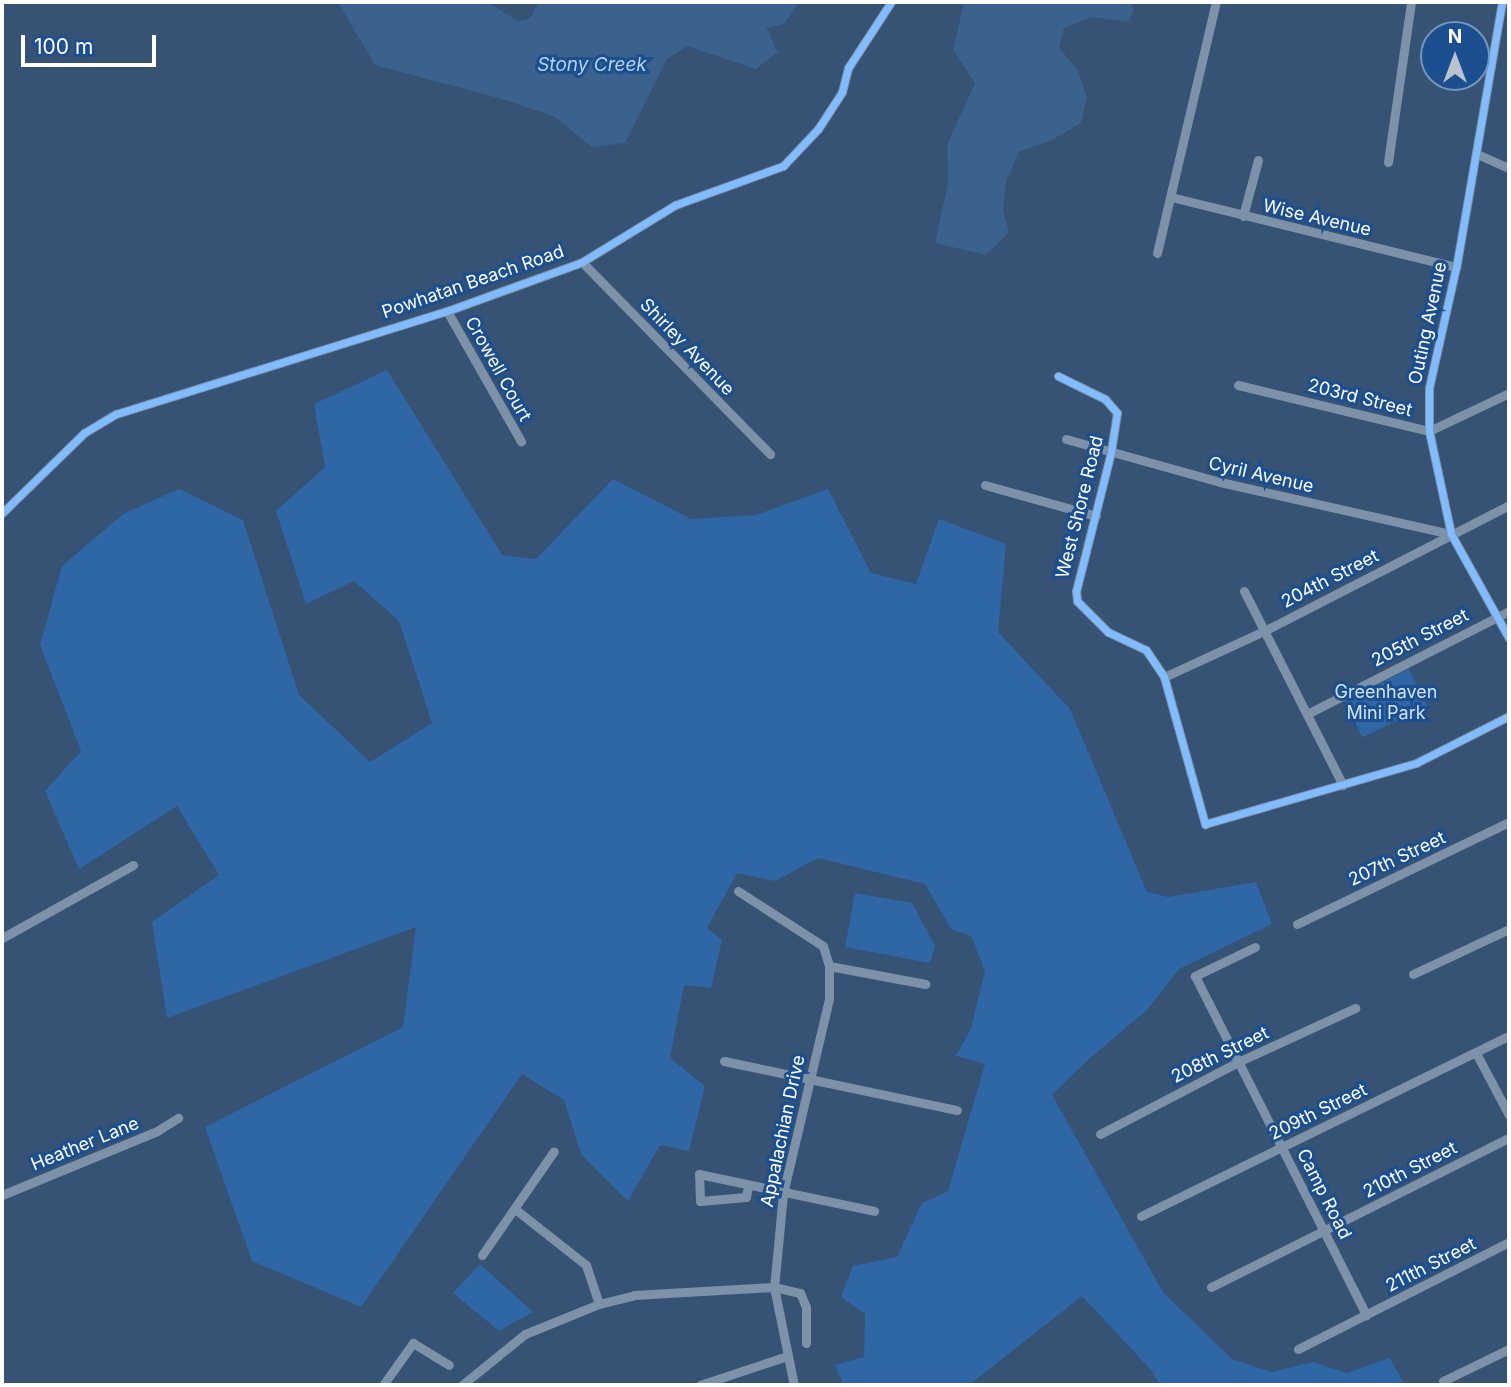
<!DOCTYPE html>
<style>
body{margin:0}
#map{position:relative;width:1511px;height:1387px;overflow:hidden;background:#365274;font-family:Inter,sans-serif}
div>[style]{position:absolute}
.green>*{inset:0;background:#2f66a5;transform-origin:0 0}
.water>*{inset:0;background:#3b618d}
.minor>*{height:9px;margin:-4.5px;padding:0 4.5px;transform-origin:4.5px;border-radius:4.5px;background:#7d92a8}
.cycleway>*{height:7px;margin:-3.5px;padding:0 3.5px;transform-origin:3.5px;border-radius:3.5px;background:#80bcff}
span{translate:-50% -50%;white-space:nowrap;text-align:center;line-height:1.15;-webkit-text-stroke:6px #1b4f8f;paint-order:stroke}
.street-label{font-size:18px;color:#fff}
.park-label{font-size:18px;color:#cfe3fa}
.water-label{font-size:19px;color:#b5d3f5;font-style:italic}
.frame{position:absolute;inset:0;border:4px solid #fff;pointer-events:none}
.north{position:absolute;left:1420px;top:21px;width:70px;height:70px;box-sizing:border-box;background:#1b4f8f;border:2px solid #7695bc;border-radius:50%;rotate:0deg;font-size:19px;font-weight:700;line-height:28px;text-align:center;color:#fff}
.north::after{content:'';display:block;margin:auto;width:24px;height:32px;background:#b9c2ce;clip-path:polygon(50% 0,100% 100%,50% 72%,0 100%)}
.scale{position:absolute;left:21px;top:35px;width:135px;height:32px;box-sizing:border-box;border:4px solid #fff;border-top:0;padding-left:9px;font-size:21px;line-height:24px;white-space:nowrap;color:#fff;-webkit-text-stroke:5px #1b4f8f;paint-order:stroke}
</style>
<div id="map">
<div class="green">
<i style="clip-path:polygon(387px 370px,502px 555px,536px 559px,613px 479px,691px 519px,756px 515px,828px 489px,871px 573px,916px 584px,939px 519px,1006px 544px,998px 632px,1070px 709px,1147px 892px,1168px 897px,1256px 882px,1272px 924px,1179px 969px,1147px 1010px,1090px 1058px,1052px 1095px,1163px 1292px,1232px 1359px,1272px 1372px,1313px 1362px,1347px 1373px,1390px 1358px,1405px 1385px,1160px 1385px,1151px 1370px,1082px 1296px,969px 1385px,844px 1385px,835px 1365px,864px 1357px,865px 1314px,841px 1297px,853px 1266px,897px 1257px,922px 1203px,948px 1191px,985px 1064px,956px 1056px,971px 1028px,985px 971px,971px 936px,951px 929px,925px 884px,818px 858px,775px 881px,737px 873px,707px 928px,722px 940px,711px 988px,684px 985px,670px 1058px,705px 1086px,689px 1151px,660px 1145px,628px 1201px,581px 1154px,564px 1100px,522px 1074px,361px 1307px,252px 1261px,205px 1127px,403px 1027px,416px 927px,167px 1018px,152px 922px,219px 875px,177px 806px,79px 869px,45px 791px,81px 751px,40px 645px,62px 566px,123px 514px,179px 489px,243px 520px,299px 695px,370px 762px,432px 723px,399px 621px,354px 581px,306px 604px,276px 511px,325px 467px,314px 404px)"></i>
<i style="left:1409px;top:669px;width:41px;height:72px;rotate:64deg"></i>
<i style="clip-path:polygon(855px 893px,912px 903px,935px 946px,930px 963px,845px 947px)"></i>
<i style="clip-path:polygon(480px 1264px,533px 1312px,499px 1331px,453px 1293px)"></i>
</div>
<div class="water">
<i style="clip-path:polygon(338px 2px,488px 2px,518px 21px,530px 19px,539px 2px,799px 2px,784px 24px,766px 28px,778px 52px,756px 69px,687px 46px,667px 59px,625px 143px,592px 147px,555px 117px,506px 100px,375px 65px)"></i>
<i style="clip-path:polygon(964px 2px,1131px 2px,1134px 10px,1128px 22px,1091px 17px,1064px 28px,1059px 47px,1078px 71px,1087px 97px,1081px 123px,1052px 140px,1019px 152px,1006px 181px,1003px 211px,1009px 232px,986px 255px,935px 243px,948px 183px,947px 145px,975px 83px,953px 50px)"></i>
</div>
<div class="minor">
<i style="left:1502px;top:2px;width:269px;rotate:99.8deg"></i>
<i style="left:1456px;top:267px;width:124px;rotate:102.6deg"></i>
<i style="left:1429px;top:388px;width:43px;rotate:90deg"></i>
<i style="left:1429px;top:431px;width:105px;rotate:77.9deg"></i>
<i style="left:1451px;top:534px;width:119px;rotate:60.9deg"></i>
<i style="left:1477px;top:154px;width:35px;rotate:24deg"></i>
<i style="left:1388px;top:162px;width:162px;rotate:-81.8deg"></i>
<i style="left:1171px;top:197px;width:293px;rotate:13.8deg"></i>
<i style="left:1243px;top:216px;width:58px;rotate:-75deg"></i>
<i style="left:1157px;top:253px;width:258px;rotate:-76.8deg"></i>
<i style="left:582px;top:262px;width:269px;rotate:45.6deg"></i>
<i style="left:447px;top:311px;width:150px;rotate:60.4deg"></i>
<i style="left:1058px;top:376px;width:52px;rotate:26.1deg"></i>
<i style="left:1105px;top:399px;width:18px;rotate:49deg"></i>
<i style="left:1117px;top:413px;width:39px;rotate:99deg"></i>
<i style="left:1111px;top:452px;width:143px;rotate:104.1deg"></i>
<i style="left:1076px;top:591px;width:10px;rotate:84deg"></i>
<i style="left:1077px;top:601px;width:44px;rotate:45deg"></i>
<i style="left:1108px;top:632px;width:42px;rotate:25.3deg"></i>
<i style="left:1146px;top:650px;width:32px;rotate:56deg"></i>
<i style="left:1164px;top:677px;width:153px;rotate:74.4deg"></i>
<i style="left:1205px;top:824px;width:220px;rotate:-16.1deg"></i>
<i style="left:1416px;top:763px;width:104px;rotate:-26.8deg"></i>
<i style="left:1238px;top:385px;width:196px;rotate:13.5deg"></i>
<i style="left:1429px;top:431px;width:89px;rotate:-25.4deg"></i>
<i style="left:1066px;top:439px;width:160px;rotate:15.6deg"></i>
<i style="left:1220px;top:482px;width:237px;rotate:12.7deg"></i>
<i style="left:985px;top:485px;width:115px;rotate:15.6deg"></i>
<i style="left:2px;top:513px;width:115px;rotate:-44.3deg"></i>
<i style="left:84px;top:433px;width:37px;rotate:-31deg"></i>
<i style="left:116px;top:414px;width:347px;rotate:-17.3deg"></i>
<i style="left:447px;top:311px;width:144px;rotate:-19.9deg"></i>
<i style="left:582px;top:262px;width:109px;rotate:-31.5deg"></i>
<i style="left:675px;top:205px;width:115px;rotate:-19.9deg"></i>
<i style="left:783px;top:166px;width:51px;rotate:-46.6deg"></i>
<i style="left:818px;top:129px;width:44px;rotate:-57deg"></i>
<i style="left:842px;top:92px;width:25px;rotate:-76deg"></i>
<i style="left:848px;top:68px;width:79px;rotate:-56.9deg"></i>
<i style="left:1244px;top:591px;width:218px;rotate:63deg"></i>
<i style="left:1164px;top:677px;width:112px;rotate:-24.7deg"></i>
<i style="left:1266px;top:630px;width:273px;rotate:-27.2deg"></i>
<i style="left:1307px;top:714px;width:227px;rotate:-27deg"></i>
<i style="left:738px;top:891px;width:101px;rotate:32.9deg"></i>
<i style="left:823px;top:946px;width:21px;rotate:73deg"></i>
<i style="left:829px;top:966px;width:33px;rotate:90deg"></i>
<i style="left:829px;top:999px;width:200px;rotate:103.3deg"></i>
<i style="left:783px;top:1194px;width:93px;rotate:95.5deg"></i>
<i style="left:774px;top:1287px;width:100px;rotate:78.5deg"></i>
<i style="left:1297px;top:924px;width:235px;rotate:-25.7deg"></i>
<i style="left:2px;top:938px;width:150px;rotate:-29.1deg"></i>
<i style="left:1255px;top:947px;width:67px;rotate:154.2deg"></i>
<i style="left:1195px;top:976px;width:380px;rotate:63.2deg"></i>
<i style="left:829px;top:966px;width:98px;rotate:10.6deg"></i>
<i style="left:1413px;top:974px;width:106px;rotate:-25.1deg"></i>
<i style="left:1476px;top:1053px;width:70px;rotate:62deg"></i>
<i style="left:724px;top:1061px;width:238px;rotate:11.9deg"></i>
<i style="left:1100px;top:1134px;width:158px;rotate:-27.5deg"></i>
<i style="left:1240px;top:1061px;width:127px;rotate:-24.7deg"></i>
<i style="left:748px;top:1186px;width:11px;rotate:100deg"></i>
<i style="left:746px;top:1197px;width:46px;rotate:175deg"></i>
<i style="left:700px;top:1201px;width:27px;rotate:-92deg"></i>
<i style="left:699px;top:1174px;width:179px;rotate:11.9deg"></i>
<i style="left:2px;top:1195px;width:168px;rotate:-22.4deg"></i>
<i style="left:157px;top:1131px;width:25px;rotate:-32deg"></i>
<i style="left:515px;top:1209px;width:90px;rotate:38.3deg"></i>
<i style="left:586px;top:1265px;width:41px;rotate:71.6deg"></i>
<i style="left:1141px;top:1216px;width:410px;rotate:-26.1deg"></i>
<i style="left:482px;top:1255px;width:126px;rotate:-55.3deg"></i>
<i style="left:1211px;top:1287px;width:333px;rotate:-26.6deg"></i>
<i style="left:1298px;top:1349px;width:237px;rotate:-26.9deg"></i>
<i style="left:1443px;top:1381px;width:73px;rotate:-25.9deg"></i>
<i style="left:383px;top:1385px;width:52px;rotate:-54.5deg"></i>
<i style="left:413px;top:1343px;width:42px;rotate:31.4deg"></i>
<i style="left:462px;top:1385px;width:81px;rotate:-39deg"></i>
<i style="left:525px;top:1334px;width:80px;rotate:-22.1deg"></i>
<i style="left:599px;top:1304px;width:36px;rotate:-14deg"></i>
<i style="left:634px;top:1295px;width:140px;rotate:-3.3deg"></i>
<i style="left:774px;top:1287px;width:27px;rotate:13deg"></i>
<i style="left:800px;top:1293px;width:15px;rotate:67deg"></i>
<i style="left:806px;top:1307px;width:36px;rotate:90deg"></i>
<i style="left:700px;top:1385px;width:92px;rotate:-18.4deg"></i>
</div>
<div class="cycleway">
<i style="left:1502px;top:2px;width:269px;rotate:99.8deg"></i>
<i style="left:1456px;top:267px;width:124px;rotate:102.6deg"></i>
<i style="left:1429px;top:388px;width:43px;rotate:90deg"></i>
<i style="left:1429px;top:431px;width:105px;rotate:77.9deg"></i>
<i style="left:1451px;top:534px;width:119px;rotate:60.9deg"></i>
<i style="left:1058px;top:376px;width:52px;rotate:26.1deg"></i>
<i style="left:1105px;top:399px;width:18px;rotate:49deg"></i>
<i style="left:1117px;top:413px;width:39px;rotate:99deg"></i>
<i style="left:1111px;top:452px;width:143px;rotate:104.1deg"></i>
<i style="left:1076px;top:591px;width:10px;rotate:84deg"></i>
<i style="left:1077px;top:601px;width:44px;rotate:45deg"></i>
<i style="left:1108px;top:632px;width:42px;rotate:25.3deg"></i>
<i style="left:1146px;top:650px;width:32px;rotate:56deg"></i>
<i style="left:1164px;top:677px;width:153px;rotate:74.4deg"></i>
<i style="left:1205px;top:824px;width:220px;rotate:-16.1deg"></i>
<i style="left:1416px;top:763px;width:104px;rotate:-26.8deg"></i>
<i style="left:2px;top:513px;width:115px;rotate:-44.3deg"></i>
<i style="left:84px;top:433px;width:37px;rotate:-31deg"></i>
<i style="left:116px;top:414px;width:347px;rotate:-17.3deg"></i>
<i style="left:447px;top:311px;width:144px;rotate:-19.9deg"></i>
<i style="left:582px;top:262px;width:109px;rotate:-31.5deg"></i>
<i style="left:675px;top:205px;width:115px;rotate:-19.9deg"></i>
<i style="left:783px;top:166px;width:51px;rotate:-46.6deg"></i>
<i style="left:818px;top:129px;width:44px;rotate:-57deg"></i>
<i style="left:842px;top:92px;width:25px;rotate:-76deg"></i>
<i style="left:848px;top:68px;width:79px;rotate:-56.9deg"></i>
</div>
<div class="street-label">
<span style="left:1317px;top:218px;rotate:13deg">Wise Avenue</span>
<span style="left:473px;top:282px;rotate:-19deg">Powhatan Beach Road</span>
<span style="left:1428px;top:323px;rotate:-78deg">Outing Avenue</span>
<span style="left:687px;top:347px;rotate:46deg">Shirley Avenue</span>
<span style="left:498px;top:369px;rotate:61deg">Crowell Court</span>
<span style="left:1360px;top:398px;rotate:14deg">203rd Street</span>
<span style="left:1261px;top:475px;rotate:13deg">Cyril Avenue</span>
<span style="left:1080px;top:507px;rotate:-76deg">West Shore Road</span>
<span style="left:1330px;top:579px;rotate:-27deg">204th Street</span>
<span style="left:1420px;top:638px;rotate:-27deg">205th Street</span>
<span style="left:1397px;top:859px;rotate:-25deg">207th Street</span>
<span style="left:1220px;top:1055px;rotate:-26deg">208th Street</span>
<span style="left:1318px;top:1112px;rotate:-26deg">209th Street</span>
<span style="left:783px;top:1131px;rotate:-78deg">Appalachian Drive</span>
<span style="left:85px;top:1144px;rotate:-22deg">Heather Lane</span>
<span style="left:1410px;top:1170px;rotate:-27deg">210th Street</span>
<span style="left:1324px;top:1194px;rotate:63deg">Camp Road</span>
<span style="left:1431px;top:1265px;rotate:-27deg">211th Street</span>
</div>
<div class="park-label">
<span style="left:1386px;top:703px">Greenhaven<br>Mini Park</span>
</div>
<div class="water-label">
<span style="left:592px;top:65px">Stony Creek</span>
</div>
<div class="frame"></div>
<div class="north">N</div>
<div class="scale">100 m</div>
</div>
